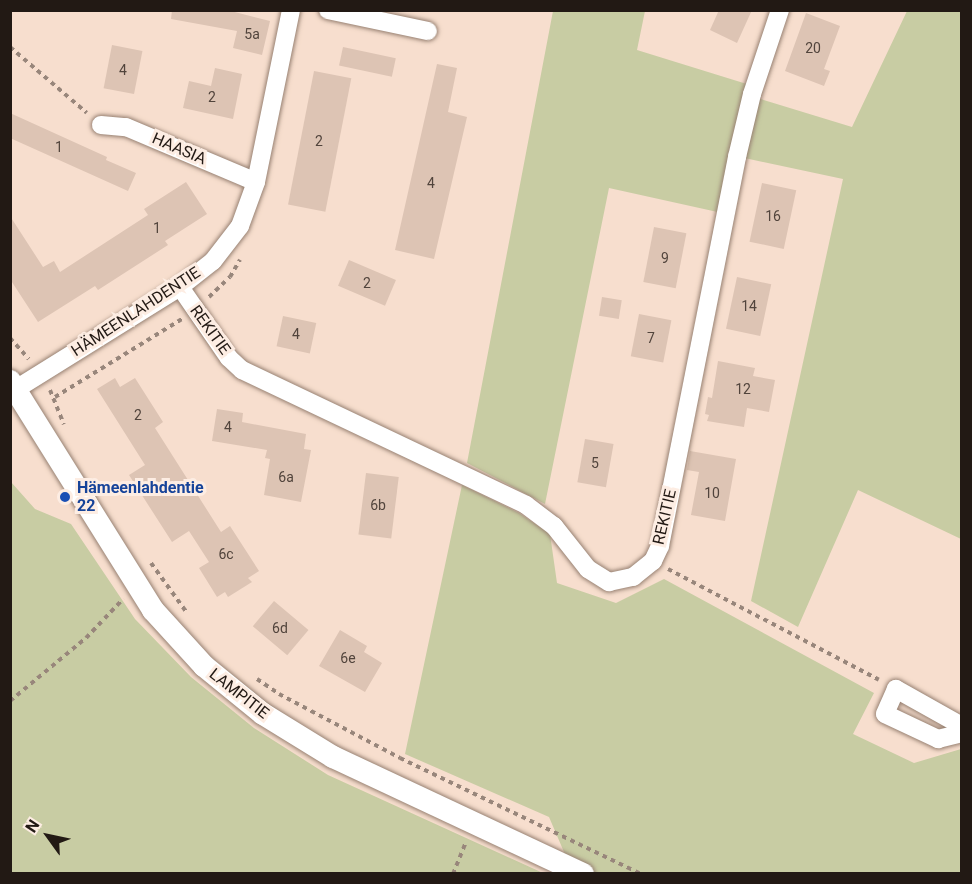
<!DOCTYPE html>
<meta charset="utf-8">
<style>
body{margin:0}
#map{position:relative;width:972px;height:884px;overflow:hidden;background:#f7dece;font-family:Roboto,sans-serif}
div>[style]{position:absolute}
.green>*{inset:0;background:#c8cca3}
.building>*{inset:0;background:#ddc4b4;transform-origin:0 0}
.path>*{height:4px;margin-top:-2px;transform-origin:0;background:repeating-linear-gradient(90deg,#98867b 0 4.5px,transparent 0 9px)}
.roads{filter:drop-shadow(0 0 2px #978172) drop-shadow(0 0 2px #978172)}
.minor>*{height:18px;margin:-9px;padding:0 9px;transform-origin:9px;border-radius:9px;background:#fff}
.tertiary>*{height:22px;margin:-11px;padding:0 11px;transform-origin:11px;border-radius:11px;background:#fff}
.dots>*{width:16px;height:16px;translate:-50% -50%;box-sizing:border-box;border:3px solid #fdede3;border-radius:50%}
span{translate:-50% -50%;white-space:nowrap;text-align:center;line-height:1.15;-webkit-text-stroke:6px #fdede3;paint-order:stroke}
.number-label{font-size:14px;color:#51443c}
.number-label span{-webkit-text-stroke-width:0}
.street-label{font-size:16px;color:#221914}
.transit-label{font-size:16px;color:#164399;font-weight:700}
.left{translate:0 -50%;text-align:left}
.frame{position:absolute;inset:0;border:12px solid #221914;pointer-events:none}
.north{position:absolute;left:18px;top:806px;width:60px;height:60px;-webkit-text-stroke:4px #fdede3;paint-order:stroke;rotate:303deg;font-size:16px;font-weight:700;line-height:24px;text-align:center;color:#221914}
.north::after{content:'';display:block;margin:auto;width:21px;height:27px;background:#221914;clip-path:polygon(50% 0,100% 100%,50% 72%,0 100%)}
</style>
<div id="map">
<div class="green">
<i style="clip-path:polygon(553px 11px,645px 11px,637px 50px,750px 85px,722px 213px,609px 188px,545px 504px,467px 463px)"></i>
<i style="clip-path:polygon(907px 11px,961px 11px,961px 539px,858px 490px,798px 627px,751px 601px,843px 179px,740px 157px,754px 97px,852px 127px)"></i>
<i style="clip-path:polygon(11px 482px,35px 509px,71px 524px,135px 619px,191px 677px,254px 728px,328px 775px,543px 873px,11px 873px)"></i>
<i style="clip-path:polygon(462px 485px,519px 513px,550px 534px,557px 583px,616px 603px,664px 579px,874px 693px,853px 734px,914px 763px,961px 749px,961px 873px,573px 873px,549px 817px,405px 754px)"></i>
</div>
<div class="building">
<i style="clip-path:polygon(172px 10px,227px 10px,270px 21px,262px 55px,233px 48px,237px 31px,171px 19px)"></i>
<i style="clip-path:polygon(719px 10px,752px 10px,737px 43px,710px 30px)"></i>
<i style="clip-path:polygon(806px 13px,840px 26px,824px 69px,830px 71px,824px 86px,785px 71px)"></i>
<i style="left:112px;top:45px;width:31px;height:44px;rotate:11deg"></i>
<i style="left:343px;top:47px;width:54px;height:19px;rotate:12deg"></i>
<i style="clip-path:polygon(437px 64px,457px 68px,448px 112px,467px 117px,434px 259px,395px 250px)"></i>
<i style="clip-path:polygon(215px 68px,242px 74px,233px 119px,183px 108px,189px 81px,211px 86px)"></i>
<i style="left:314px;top:71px;width:38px;height:136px;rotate:11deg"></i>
<i style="clip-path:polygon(10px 113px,107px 157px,106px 160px,136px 173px,128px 191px,10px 138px)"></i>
<i style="clip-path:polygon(186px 182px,207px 214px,165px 241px,168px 245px,98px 290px,95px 286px,38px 322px,10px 279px,10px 216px,43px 267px,54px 261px,60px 272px,148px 215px,144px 209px)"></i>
<i style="left:762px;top:183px;width:35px;height:60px;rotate:12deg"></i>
<i style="left:654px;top:227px;width:33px;height:56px;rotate:11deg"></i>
<i style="left:349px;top:260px;width:51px;height:28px;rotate:23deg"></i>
<i style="left:737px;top:277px;width:35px;height:53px;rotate:12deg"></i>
<i style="left:602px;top:297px;width:20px;height:19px;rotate:9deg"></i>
<i style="left:639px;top:314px;width:33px;height:43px;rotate:11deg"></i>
<i style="left:283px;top:316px;width:34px;height:31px;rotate:12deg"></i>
<i style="clip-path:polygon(718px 361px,755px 368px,753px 376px,775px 380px,769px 412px,747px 408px,744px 427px,707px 421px,709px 415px,705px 414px,708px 397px,712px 398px)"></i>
<i style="clip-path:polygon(115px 378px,120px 387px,135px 378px,163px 422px,155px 428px,221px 532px,230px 526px,259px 571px,248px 578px,252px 582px,228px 597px,225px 592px,217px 597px,199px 568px,209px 562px,189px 531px,172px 542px,129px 475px,145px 465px,97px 389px)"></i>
<i style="clip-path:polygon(217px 409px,243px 413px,242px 422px,306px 434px,304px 449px,311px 450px,301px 502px,264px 495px,270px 459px,265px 458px,267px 450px,212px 441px)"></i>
<i style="left:585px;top:439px;width:29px;height:44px;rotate:10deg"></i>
<i style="clip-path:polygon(690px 451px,736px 459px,725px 521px,691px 515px,699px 472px,687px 470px)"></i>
<i style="left:366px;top:473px;width:33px;height:62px;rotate:7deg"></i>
<i style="left:274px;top:601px;width:45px;height:33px;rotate:40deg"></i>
<i style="clip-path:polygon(340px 630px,367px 646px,364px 652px,382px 663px,365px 692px,319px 666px)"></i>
</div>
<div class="path">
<i style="left:10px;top:47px;width:101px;rotate:40.6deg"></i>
<i style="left:209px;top:297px;width:29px;rotate:-44deg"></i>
<i style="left:230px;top:277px;width:20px;rotate:-60deg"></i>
<i style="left:10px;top:338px;width:28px;rotate:48deg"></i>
<i style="left:50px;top:390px;width:37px;rotate:68deg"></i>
<i style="left:55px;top:397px;width:149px;rotate:-31.6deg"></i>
<i style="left:151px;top:563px;width:62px;rotate:54.2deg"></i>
<i style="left:668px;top:569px;width:238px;rotate:27.7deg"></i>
<i style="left:257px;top:679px;width:27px;rotate:34deg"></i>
<i style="left:279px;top:694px;width:137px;rotate:27.9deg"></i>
<i style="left:400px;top:758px;width:267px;rotate:25.7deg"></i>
<i style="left:10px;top:701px;width:99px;rotate:-39.7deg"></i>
<i style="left:86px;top:638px;width:54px;rotate:-46.5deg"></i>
<i style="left:453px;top:874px;width:35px;rotate:-68deg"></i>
</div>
<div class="roads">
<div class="minor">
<i style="left:328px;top:10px;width:102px;rotate:11.9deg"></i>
<i style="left:101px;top:125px;width:25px;rotate:5deg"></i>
<i style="left:126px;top:127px;width:141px;rotate:22.9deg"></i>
<i style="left:180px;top:287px;width:86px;rotate:55.4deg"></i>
<i style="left:229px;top:358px;width:18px;rotate:43deg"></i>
<i style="left:242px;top:370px;width:314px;rotate:25.4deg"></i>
<i style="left:526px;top:505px;width:35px;rotate:37deg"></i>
<i style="left:554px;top:526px;width:55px;rotate:51.7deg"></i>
<i style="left:588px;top:569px;width:25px;rotate:32deg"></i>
<i style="left:609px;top:582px;width:25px;rotate:-12deg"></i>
<i style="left:633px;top:577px;width:26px;rotate:-39deg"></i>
<i style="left:653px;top:561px;width:17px;rotate:-65deg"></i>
<i style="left:660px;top:546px;width:397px;rotate:-78.8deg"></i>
<i style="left:737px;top:157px;width:65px;rotate:-76.6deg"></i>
<i style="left:752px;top:94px;width:89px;rotate:-71.6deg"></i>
<i style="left:16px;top:389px;width:193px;rotate:-31.9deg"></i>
<i style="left:180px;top:287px;width:42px;rotate:-38.2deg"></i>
<i style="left:213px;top:261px;width:44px;rotate:-52.4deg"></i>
<i style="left:240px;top:226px;width:47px;rotate:-70deg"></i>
<i style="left:256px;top:182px;width:176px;rotate:-78.5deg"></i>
<i style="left:962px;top:726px;width:76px;rotate:-150.7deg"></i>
<i style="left:896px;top:689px;width:27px;rotate:114deg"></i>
<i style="left:885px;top:714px;width:59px;rotate:25.3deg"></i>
<i style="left:938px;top:739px;width:25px;rotate:-14deg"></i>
</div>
<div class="tertiary">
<i style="left:10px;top:381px;width:270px;rotate:58deg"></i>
<i style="left:153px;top:610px;width:76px;rotate:47.7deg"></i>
<i style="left:204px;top:666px;width:76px;rotate:39.1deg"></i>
<i style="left:263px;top:714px;width:82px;rotate:31.6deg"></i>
<i style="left:333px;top:757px;width:276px;rotate:25.1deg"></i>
</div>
</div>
<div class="dots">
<i style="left:65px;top:497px;background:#1a4fb4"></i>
</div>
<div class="number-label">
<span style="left:252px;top:34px">5a</span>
<span style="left:813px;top:48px">20</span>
<span style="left:123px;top:70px">4</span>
<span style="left:212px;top:97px">2</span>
<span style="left:319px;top:141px">2</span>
<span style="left:59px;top:147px">1</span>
<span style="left:431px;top:183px">4</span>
<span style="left:773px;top:216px">16</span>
<span style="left:157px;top:228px">1</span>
<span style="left:665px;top:258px">9</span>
<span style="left:367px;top:283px">2</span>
<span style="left:749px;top:306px">14</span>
<span style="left:296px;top:334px">4</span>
<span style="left:651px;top:338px">7</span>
<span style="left:743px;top:389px">12</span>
<span style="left:138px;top:415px">2</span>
<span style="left:228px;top:427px">4</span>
<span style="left:595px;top:463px">5</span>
<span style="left:286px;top:477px">6a</span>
<span style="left:712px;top:493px">10</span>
<span style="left:378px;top:505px">6b</span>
<span style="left:226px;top:554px">6c</span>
<span style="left:280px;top:628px">6d</span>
<span style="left:348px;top:658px">6e</span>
</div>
<div class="street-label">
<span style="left:179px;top:149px;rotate:23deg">HAASIA</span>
<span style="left:136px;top:312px;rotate:-33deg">HÄMEENLAHDENTIE</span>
<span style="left:210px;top:330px;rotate:54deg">REKITIE</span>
<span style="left:665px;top:517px;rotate:-77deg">REKITIE</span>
<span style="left:239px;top:694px;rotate:38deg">LAMPITIE</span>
</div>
<div class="transit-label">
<span class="left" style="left:77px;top:497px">Hämeenlahdentie<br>22</span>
</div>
<div class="frame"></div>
<div class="north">N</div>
</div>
